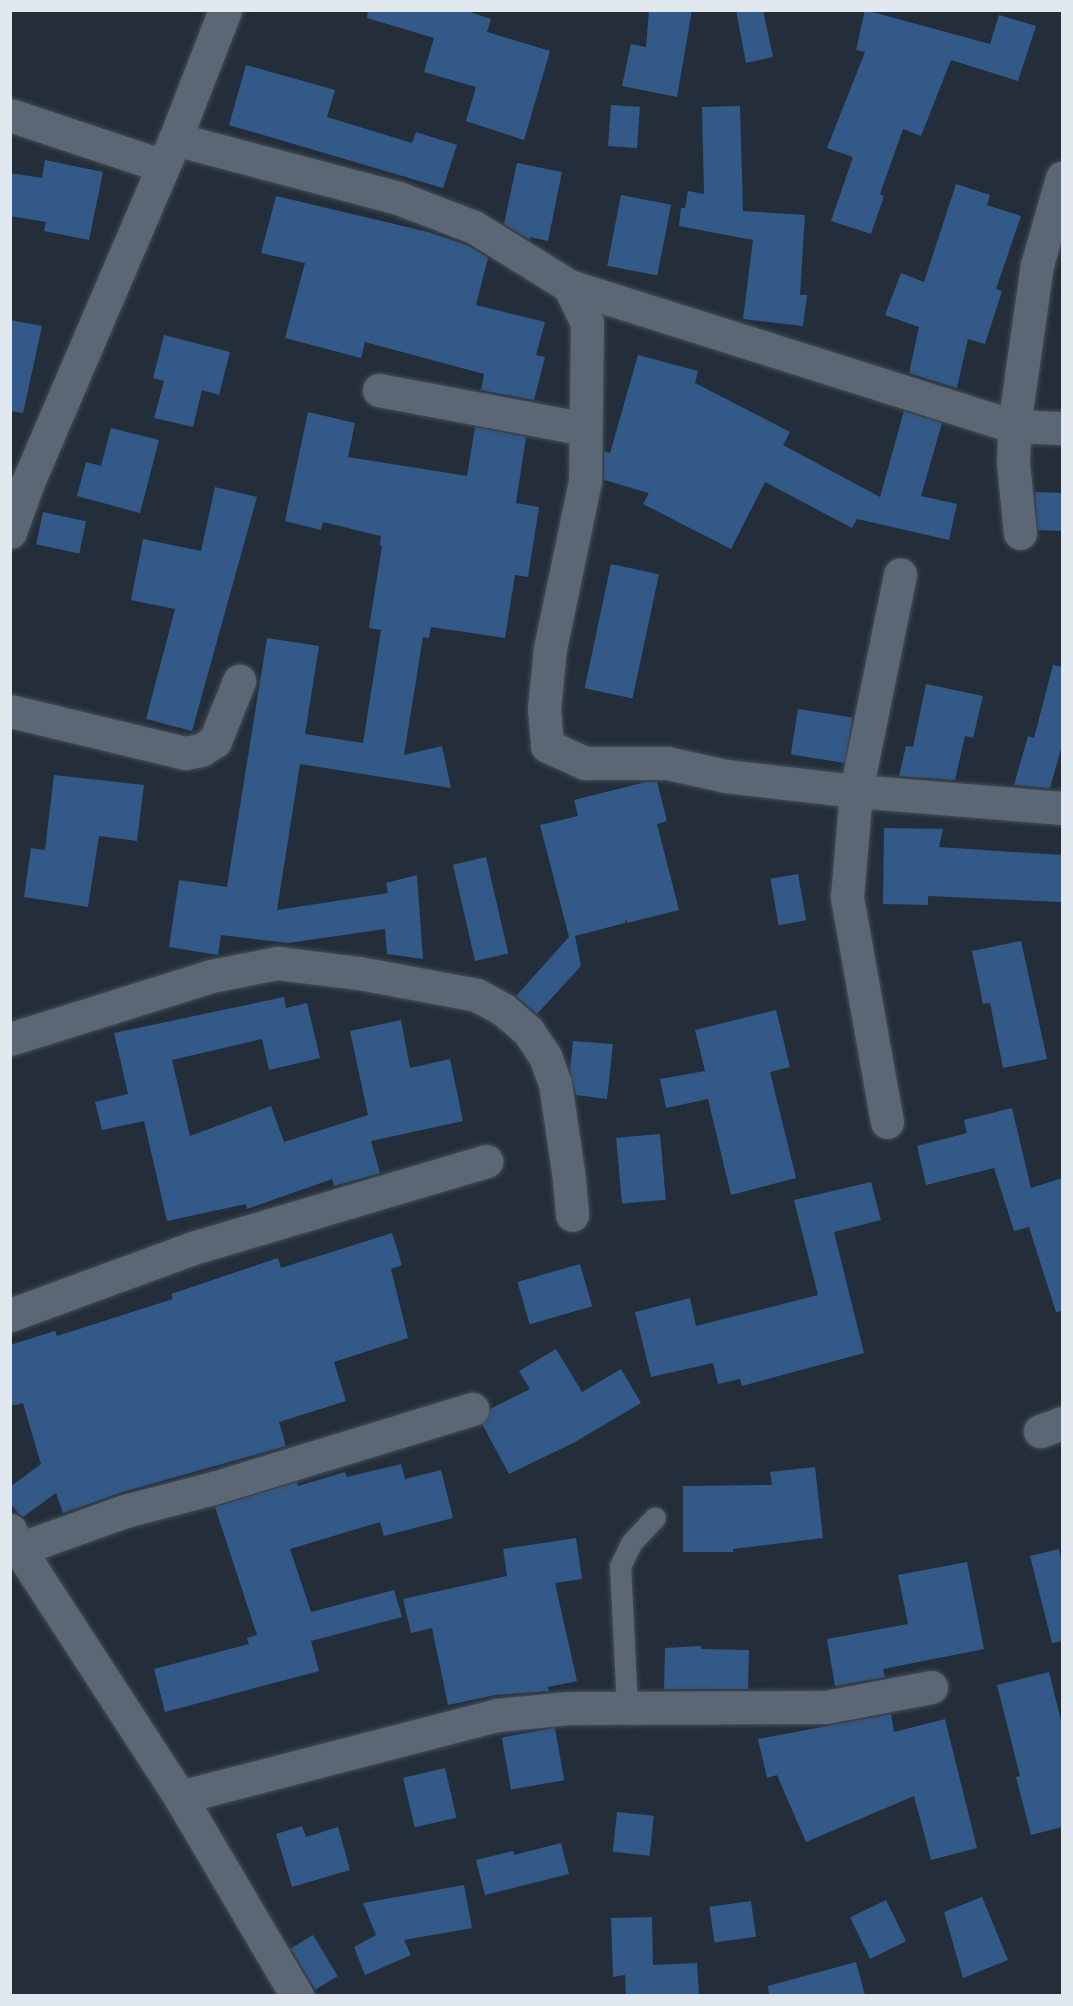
<!DOCTYPE html>
<style>
body{margin:0}
#map{position:relative;width:1073px;height:2006px;overflow:hidden;background:#242e3a;font-family:"Open Sans",sans-serif}
div>[style]{position:absolute}
.building>*{inset:0;background:#325988;transform-origin:0 0}
.roads{filter:drop-shadow(0 0 2px #444d57) drop-shadow(0 0 2px #444d57)}
.service>*{height:21px;margin:-10.5px;padding:0 10.5px;transform-origin:10.5px;border-radius:10.5px;background:#5c6775}
.minor>*{height:33px;margin:-16.5px;padding:0 16.5px;transform-origin:16.5px;border-radius:16.5px;background:#5c6775}
span{translate:-50% -50%;white-space:nowrap;text-align:center;line-height:1.15;-webkit-text-stroke:5px #11151b;paint-order:stroke}
.frame{position:absolute;inset:0;border:12px solid #e2e8f0;pointer-events:none}
</style>
<div id="map">
<div class="building">
<i style="clip-path:polygon(368px 10px,464px 10px,491px 19px,487px 32px,550px 51px,524px 140px,466px 121px,476px 87px,424px 72px,434px 38px,367px 18px)"></i>
<i style="clip-path:polygon(649px 10px,692px 10px,677px 97px,622px 86px,631px 44px,646px 47px)"></i>
<i style="clip-path:polygon(736px 10px,763px 10px,773px 57px,746px 63px)"></i>
<i style="clip-path:polygon(865px 10px,990px 44px,999px 15px,1036px 26px,1018px 81px,951px 60px,921px 136px,903px 129px,880px 194px,884px 196px,871px 234px,831px 221px,853px 157px,827px 148px,865px 52px,856px 50px)"></i>
<i style="clip-path:polygon(246px 65px,335px 90px,327px 117px,412px 143px,416px 132px,457px 145px,443px 188px,229px 125px)"></i>
<i style="left:611px;top:105px;width:29px;height:41px;rotate:4deg"></i>
<i style="clip-path:polygon(740px 106px,743px 211px,805px 215px,800px 295px,807px 295px,803px 326px,743px 319px,753px 240px,679px 226px,681px 208px,685px 208px,688px 191px,704px 194px,702px 107px)"></i>
<i style="clip-path:polygon(45px 160px,103px 172px,89px 240px,44px 231px,46px 222px,10px 216px,10px 173px,42px 178px)"></i>
<i style="clip-path:polygon(517px 163px,562px 172px,548px 241px,530px 237px,530px 240px,504px 224px)"></i>
<i style="clip-path:polygon(956px 184px,990px 195px,987px 205px,1021px 216px,996px 289px,1002px 291px,985px 344px,968px 339px,957px 388px,909px 373px,919px 327px,885px 315px,901px 273px,924px 282px)"></i>
<i style="left:621px;top:195px;width:51px;height:72px;rotate:11deg"></i>
<i style="clip-path:polygon(276px 196px,428px 232px,469px 246px,488px 258px,476px 305px,545px 322px,536px 355px,545px 357px,534px 400px,481px 390px,484px 374px,365px 342px,361px 358px,285px 338px,305px 263px,261px 253px)"></i>
<i style="clip-path:polygon(10px 320px,42px 326px,23px 413px,10px 411px)"></i>
<i style="clip-path:polygon(164px 335px,230px 352px,219px 395px,202px 390px,193px 427px,154px 418px,164px 381px,153px 378px)"></i>
<i style="clip-path:polygon(638px 355px,698px 371px,695px 383px,790px 432px,783px 445px,880px 497px,904px 411px,942px 423px,921px 496px,957px 504px,949px 540px,857px 519px,852px 528px,765px 482px,731px 549px,643px 504px,649px 493px,604px 480px,604px 451px,610px 453px)"></i>
<i style="clip-path:polygon(308px 412px,355px 423px,348px 457px,467px 476px,475px 427px,526px 437px,516px 503px,539px 507px,528px 577px,515px 575px,505px 638px,431px 627px,429px 638px,423px 637px,404px 755px,442px 746px,451px 788px,300px 764px,277px 910px,388px 893px,386px 883px,417px 875px,423px 959px,387px 954px,385px 929px,288px 943px,221px 935px,218px 955px,169px 947px,179px 880px,227px 887px,267px 638px,319px 646px,305px 734px,363px 743px,381px 630px,369px 628px,382px 546px,380px 545px,381px 536px,323px 522px,321px 530px,285px 521px)"></i>
<i style="clip-path:polygon(111px 428px,159px 440px,140px 513px,77px 496px,86px 462px,101px 466px)"></i>
<i style="clip-path:polygon(215px 487px,257px 497px,192px 731px,146px 719px,175px 609px,131px 600px,143px 539px,201px 551px)"></i>
<i style="clip-path:polygon(1035px 492px,1062px 493px,1062px 531px,1038px 530px)"></i>
<i style="left:43px;top:512px;width:44px;height:33px;rotate:12deg"></i>
<i style="left:611px;top:564px;width:49px;height:127px;rotate:12deg"></i>
<i style="clip-path:polygon(1053px 665px,1062px 667px,1062px 745px,1050px 788px,1014px 785px,1028px 736px,1034px 738px)"></i>
<i style="clip-path:polygon(926px 684px,983px 696px,973px 738px,965px 736px,955px 780px,899px 776px,906px 746px,913px 747px)"></i>
<i style="left:798px;top:709px;width:55px;height:46px;rotate:9deg"></i>
<i style="clip-path:polygon(54px 775px,144px 785px,137px 841px,99px 836px,88px 907px,24px 897px,31px 848px,45px 850px)"></i>
<i style="clip-path:polygon(646px 782px,657px 782px,667px 821px,657px 824px,679px 910px,627px 923px,626px 918px,625px 923px,575px 936px,581px 966px,537px 1014px,516px 996px,569px 937px,540px 825px,578px 816px,574px 800px)"></i>
<i style="clip-path:polygon(884px 828px,943px 829px,939px 847px,1062px 855px,1062px 902px,928px 896px,928px 905px,883px 904px)"></i>
<i style="left:486px;top:857px;width:99px;height:34px;rotate:77deg"></i>
<i style="left:798px;top:874px;width:47px;height:28px;rotate:80deg"></i>
<i style="clip-path:polygon(1021px 941px,1047px 1059px,1003px 1068px,990px 1003px,983px 1004px,972px 951px)"></i>
<i style="clip-path:polygon(284px 997px,286px 1008px,307px 1003px,320px 1058px,269px 1070px,262px 1039px,172px 1060px,190px 1136px,271px 1106px,284px 1142px,368px 1115px,350px 1031px,401px 1020px,410px 1068px,450px 1059px,463px 1121px,371px 1141px,380px 1173px,334px 1186px,332px 1179px,247px 1209px,246px 1204px,167px 1221px,144px 1121px,102px 1130px,95px 1102px,128px 1094px,114px 1033px)"></i>
<i style="clip-path:polygon(776px 1010px,790px 1067px,770px 1072px,796px 1178px,731px 1195px,708px 1099px,666px 1108px,660px 1079px,705px 1071px,695px 1030px)"></i>
<i style="clip-path:polygon(573px 1041px,613px 1044px,607px 1099px,576px 1095px,570px 1070px)"></i>
<i style="clip-path:polygon(1012px 1108px,1031px 1188px,1062px 1178px,1062px 1311px,1056px 1312px,1029px 1227px,1014px 1231px,994px 1168px,926px 1185px,917px 1146px,967px 1133px,964px 1120px)"></i>
<i style="left:660px;top:1134px;width:66px;height:44px;rotate:85deg"></i>
<i style="clip-path:polygon(871px 1182px,881px 1220px,834px 1232px,864px 1353px,742px 1386px,740px 1379px,718px 1384px,713px 1363px,651px 1377px,635px 1312px,690px 1298px,696px 1326px,818px 1295px,794px 1200px)"></i>
<i style="clip-path:polygon(392px 1233px,402px 1265px,391px 1269px,408px 1338px,334px 1362px,346px 1401px,279px 1422px,286px 1446px,122px 1492px,63px 1513px,56px 1493px,23px 1517px,18px 1513px,10px 1503px,10px 1487px,41px 1464px,23px 1403px,10px 1406px,10px 1345px,55px 1331px,57px 1336px,173px 1299px,171px 1294px,278px 1258px,281px 1268px)"></i>
<i style="left:580px;top:1264px;width:44px;height:65px;rotate:74deg"></i>
<i style="clip-path:polygon(556px 1349px,582px 1392px,621px 1369px,641px 1403px,575px 1442px,509px 1474px,482px 1424px,490px 1409px,530px 1389px,519px 1371px)"></i>
<i style="clip-path:polygon(401px 1464px,405px 1479px,441px 1470px,453px 1518px,384px 1536px,380px 1522px,290px 1549px,311px 1612px,394px 1590px,402px 1617px,311px 1641px,319px 1671px,165px 1712px,154px 1669px,249px 1644px,247px 1638px,257px 1635px,215px 1507px,297px 1482px,298px 1486px,345px 1472px,347px 1477px)"></i>
<i style="clip-path:polygon(815px 1467px,823px 1538px,733px 1549px,733px 1552px,683px 1552px,683px 1486px,772px 1485px,770px 1472px)"></i>
<i style="clip-path:polygon(576px 1538px,582px 1579px,555px 1583px,577px 1681px,548px 1687px,549px 1691px,495px 1695px,448px 1705px,432px 1628px,411px 1633px,403px 1599px,507px 1576px,503px 1549px)"></i>
<i style="clip-path:polygon(1059px 1549px,1062px 1565px,1062px 1641px,1052px 1643px,1030px 1556px)"></i>
<i style="clip-path:polygon(967px 1562px,984px 1649px,883px 1669px,885px 1677px,835px 1686px,827px 1639px,908px 1624px,898px 1575px)"></i>
<i style="clip-path:polygon(701px 1646px,701px 1649px,749px 1650px,748px 1689px,664px 1689px,665px 1648px)"></i>
<i style="clip-path:polygon(1049px 1672px,1062px 1725px,1062px 1827px,1031px 1835px,1016px 1777px,1020px 1776px,997px 1685px)"></i>
<i style="clip-path:polygon(891px 1714px,894px 1732px,945px 1719px,977px 1848px,931px 1860px,914px 1796px,806px 1842px,777px 1775px,767px 1778px,758px 1739px)"></i>
<i style="left:555px;top:1728px;width:53px;height:54px;rotate:80deg"></i>
<i style="left:445px;top:1768px;width:51px;height:43px;rotate:77deg"></i>
<i style="left:617px;top:1812px;width:37px;height:40px;rotate:6deg"></i>
<i style="clip-path:polygon(302px 1826px,306px 1837px,338px 1827px,350px 1870px,292px 1887px,276px 1834px)"></i>
<i style="clip-path:polygon(561px 1843px,569px 1874px,485px 1895px,476px 1860px,513px 1851px,514px 1855px)"></i>
<i style="clip-path:polygon(464px 1885px,472px 1928px,404px 1940px,411px 1955px,365px 1975px,354px 1947px,376px 1935px,363px 1903px)"></i>
<i style="clip-path:polygon(982px 1897px,1008px 1960px,963px 1978px,944px 1912px)"></i>
<i style="left:886px;top:1900px;width:46px;height:40px;rotate:64deg"></i>
<i style="left:751px;top:1901px;width:36px;height:42px;rotate:82deg"></i>
<i style="clip-path:polygon(652px 1917px,653px 1965px,697px 1963px,699px 1995px,626px 1995px,625px 1975px,613px 1977px,611px 1918px)"></i>
<i style="left:313px;top:1935px;width:48px;height:26px;rotate:59deg"></i>
<i style="clip-path:polygon(856px 1962px,865px 1995px,769px 1995px,768px 1986px)"></i>
</div>
<div class="roads">
<div class="service">
<i style="left:627px;top:1708px;width:142px;rotate:-92.8deg"></i>
<i style="left:620px;top:1566px;width:25px;rotate:-64deg"></i>
<i style="left:631px;top:1543px;width:35px;rotate:-47deg"></i>
</div>
<div class="minor">
<i style="left:10px;top:115px;width:161px;rotate:18.4deg"></i>
<i style="left:175px;top:139px;width:231px;rotate:14.8deg"></i>
<i style="left:398px;top:198px;width:81px;rotate:20.9deg"></i>
<i style="left:474px;top:227px;width:112px;rotate:31.8deg"></i>
<i style="left:569px;top:286px;width:41px;rotate:64.1deg"></i>
<i style="left:587px;top:323px;width:158px;rotate:90.7deg"></i>
<i style="left:585px;top:481px;width:171px;rotate:101.8deg"></i>
<i style="left:550px;top:648px;width:61px;rotate:95.6deg"></i>
<i style="left:544px;top:709px;width:37px;rotate:85deg"></i>
<i style="left:547px;top:746px;width:42px;rotate:24.1deg"></i>
<i style="left:585px;top:763px;width:82px"></i>
<i style="left:667px;top:763px;width:60px;rotate:12.4deg"></i>
<i style="left:726px;top:776px;width:131px;rotate:6.6deg"></i>
<i style="left:856px;top:791px;width:207px;rotate:4.7deg"></i>
<i style="left:569px;top:286px;width:467px;rotate:17.5deg"></i>
<i style="left:1014px;top:426px;width:48px;rotate:2.4deg"></i>
<i style="left:379px;top:390px;width:210px;rotate:10.7deg"></i>
<i style="left:10px;top:532px;width:53px;rotate:-70.2deg"></i>
<i style="left:28px;top:482px;width:373px;rotate:-66.8deg"></i>
<i style="left:175px;top:139px;width:138px;rotate:-68.8deg"></i>
<i style="left:1020px;top:533px;width:70px;rotate:-95.7deg"></i>
<i style="left:1013px;top:463px;width:37px;rotate:-88deg"></i>
<i style="left:1014px;top:426px;width:163px;rotate:-81.9deg"></i>
<i style="left:1037px;top:265px;width:91px;rotate:-74deg"></i>
<i style="left:10px;top:711px;width:180px;rotate:13.5deg"></i>
<i style="left:185px;top:753px;width:16px;rotate:-11deg"></i>
<i style="left:201px;top:750px;width:17px;rotate:-33deg"></i>
<i style="left:215px;top:741px;width:65px;rotate:-68.2deg"></i>
<i style="left:10px;top:1039px;width:211px;rotate:-17.4deg"></i>
<i style="left:211px;top:976px;width:67px;rotate:-11.1deg"></i>
<i style="left:277px;top:963px;width:83px;rotate:7deg"></i>
<i style="left:359px;top:973px;width:120px;rotate:10.6deg"></i>
<i style="left:477px;top:995px;width:31px;rotate:29deg"></i>
<i style="left:504px;top:1010px;width:32px;rotate:41deg"></i>
<i style="left:528px;top:1031px;width:30px;rotate:56deg"></i>
<i style="left:545px;top:1056px;width:29px;rotate:70deg"></i>
<i style="left:555px;top:1083px;width:97px;rotate:81.7deg"></i>
<i style="left:569px;top:1179px;width:36px;rotate:85deg"></i>
<i style="left:887px;top:1122px;width:229px;rotate:-100.1deg"></i>
<i style="left:847px;top:897px;width:106px;rotate:-85.1deg"></i>
<i style="left:856px;top:791px;width:221px;rotate:-78.5deg"></i>
<i style="left:10px;top:1315px;width:195px;rotate:-20.1deg"></i>
<i style="left:193px;top:1248px;width:306px;rotate:-16.5deg"></i>
<i style="left:1040px;top:1431px;width:23px;rotate:-20deg"></i>
<i style="left:10px;top:1530px;width:21px;rotate:65deg"></i>
<i style="left:19px;top:1549px;width:296px;rotate:57deg"></i>
<i style="left:180px;top:1797px;width:231px;rotate:59.5deg"></i>
<i style="left:19px;top:1549px;width:113px;rotate:-19.7deg"></i>
<i style="left:125px;top:1511px;width:95px;rotate:-14.6deg"></i>
<i style="left:217px;top:1487px;width:267px;rotate:-17deg"></i>
<i style="left:180px;top:1797px;width:327px;rotate:-14.5deg"></i>
<i style="left:497px;top:1715px;width:72px;rotate:-5.6deg"></i>
<i style="left:569px;top:1708px;width:257px;rotate:-0.2deg"></i>
<i style="left:826px;top:1707px;width:107px;rotate:-10.8deg"></i>
</div>
</div>
<div class="frame"></div>
</div>
